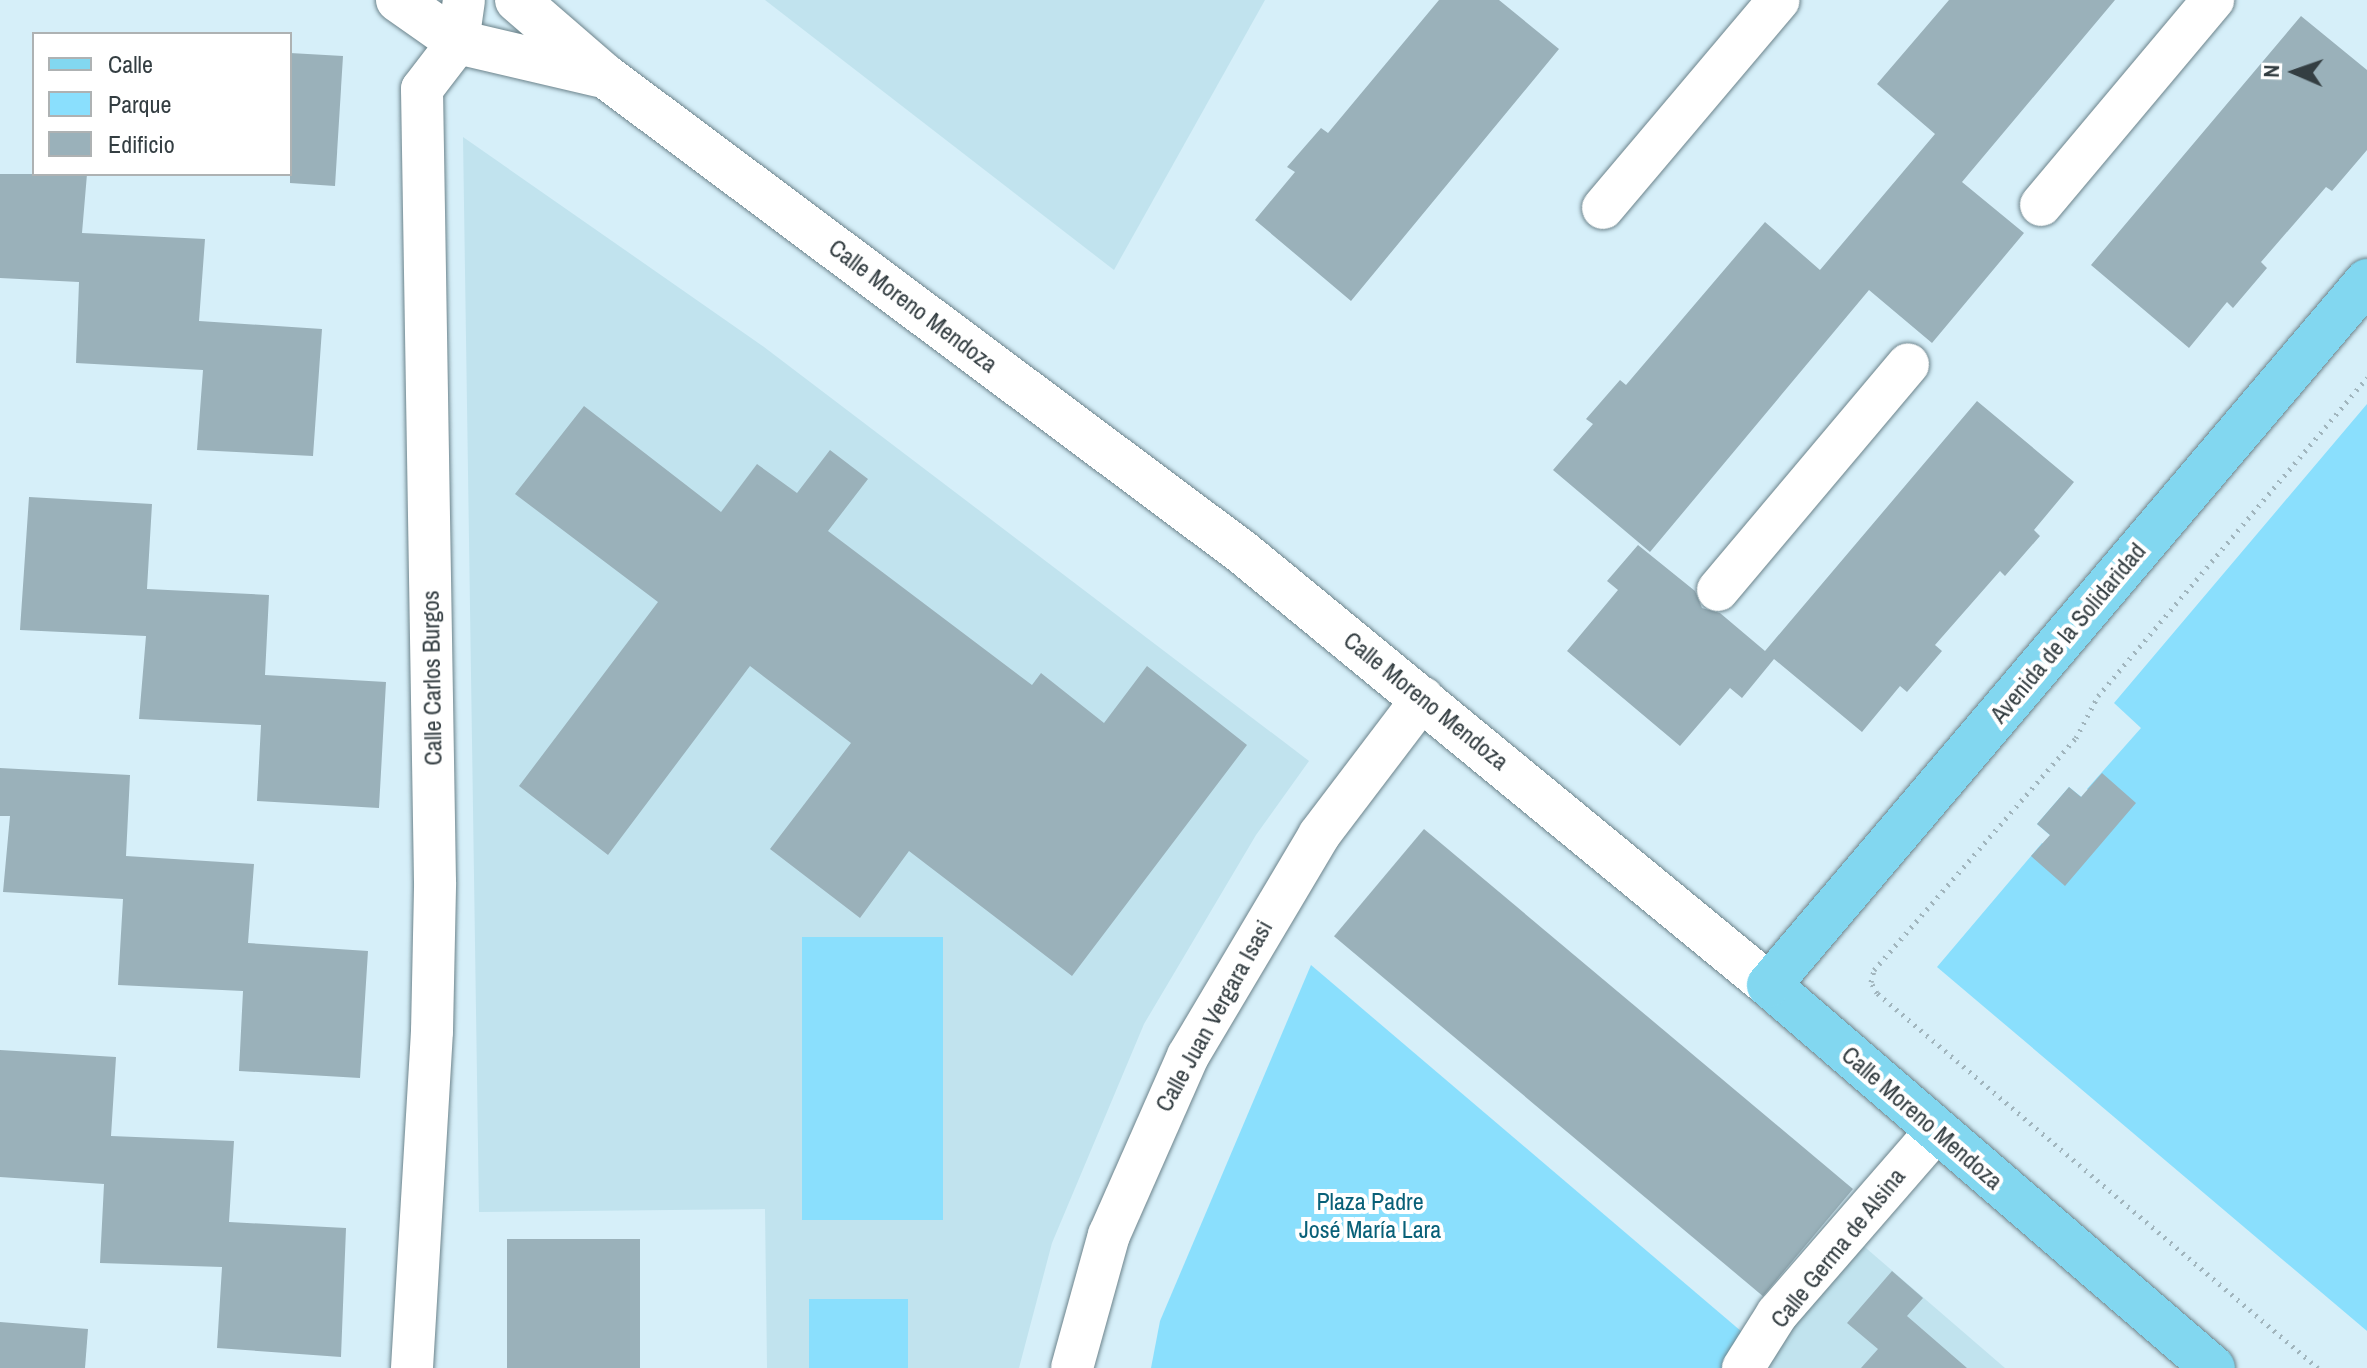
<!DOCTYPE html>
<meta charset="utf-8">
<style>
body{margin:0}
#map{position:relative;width:2367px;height:1368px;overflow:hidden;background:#d6eff9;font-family:"Archivo Narrow",sans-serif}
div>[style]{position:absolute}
.built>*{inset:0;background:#c1e3ee}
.green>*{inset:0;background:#8adffd;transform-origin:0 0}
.building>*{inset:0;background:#9ab1ba;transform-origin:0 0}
.path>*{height:5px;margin-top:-2.5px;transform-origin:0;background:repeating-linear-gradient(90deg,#a1b5bd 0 2px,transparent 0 8px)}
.roads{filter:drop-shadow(0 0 2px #6c838b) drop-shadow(0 0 2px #6c838b)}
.street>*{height:42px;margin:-21px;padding:0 21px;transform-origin:21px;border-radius:21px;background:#fff}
.secondary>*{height:44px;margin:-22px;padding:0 22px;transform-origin:22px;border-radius:22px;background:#fff}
.primary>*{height:44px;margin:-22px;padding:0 22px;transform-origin:22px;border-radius:22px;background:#82d7f0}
span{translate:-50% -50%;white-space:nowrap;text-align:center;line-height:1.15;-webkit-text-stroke:8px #fff;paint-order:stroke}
.street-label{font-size:24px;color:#343e42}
.park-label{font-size:24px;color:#086078}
.legend{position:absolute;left:32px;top:32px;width:260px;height:144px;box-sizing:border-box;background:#fff;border:2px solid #aeb2b3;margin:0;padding:10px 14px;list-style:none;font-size:24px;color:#343e42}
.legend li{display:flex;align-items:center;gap:16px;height:40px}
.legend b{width:40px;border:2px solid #aeb2b3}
.north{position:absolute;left:2255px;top:32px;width:80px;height:80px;-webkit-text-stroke:6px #fff;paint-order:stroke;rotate:272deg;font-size:22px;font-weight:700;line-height:32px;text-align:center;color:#343e42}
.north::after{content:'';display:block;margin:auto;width:28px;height:36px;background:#343e42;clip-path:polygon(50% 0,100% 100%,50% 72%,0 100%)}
</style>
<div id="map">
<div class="built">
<i style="clip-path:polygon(765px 0,1265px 0,1114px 270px)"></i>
<i style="clip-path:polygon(463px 137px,764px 347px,1309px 761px,1256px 835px,1144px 1024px,1052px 1243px,1019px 1368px,767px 1368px,765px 1209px,479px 1212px)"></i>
<i style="clip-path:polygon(1859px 1242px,2005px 1368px,1753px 1368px)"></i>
</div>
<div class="green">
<i style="clip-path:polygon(2367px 404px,2367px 1331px,1937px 967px,2042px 843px,2051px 850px,2058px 842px,2037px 824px,2069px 787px,2090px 804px,2096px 797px,2087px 789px,2141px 728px,2114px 703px)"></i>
<i style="left:943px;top:937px;width:283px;height:141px;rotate:90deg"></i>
<i style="clip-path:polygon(1311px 965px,1755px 1343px,1733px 1368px,1151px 1368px,1160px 1321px)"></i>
<i style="left:908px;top:1299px;width:69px;height:99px;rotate:90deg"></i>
</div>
<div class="building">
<i style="clip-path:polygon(1439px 0,1499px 0,1559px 49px,1351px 301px,1255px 220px,1295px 172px,1287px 167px,1321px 128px,1328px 133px)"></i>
<i style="clip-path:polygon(1949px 0,2115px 0,1962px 182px,2024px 233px,1932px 343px,1869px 290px,1650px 552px,1553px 470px,1593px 424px,1586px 419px,1620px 380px,1626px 385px,1765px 222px,1820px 270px,1935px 134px,1877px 84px)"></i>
<i style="clip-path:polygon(2301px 16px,2367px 70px,2367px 150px,2332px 191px,2326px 187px,2261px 262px,2267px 268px,2233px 308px,2227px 302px,2189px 348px,2091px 265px)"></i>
<i style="clip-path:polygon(290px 53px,343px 56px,335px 186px,290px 183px)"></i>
<i style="clip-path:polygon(0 174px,87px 174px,82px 233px,205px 239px,199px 321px,322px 329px,313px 456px,197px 450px,203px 370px,76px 363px,79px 282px,0 278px)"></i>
<i style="clip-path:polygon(1977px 401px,2074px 482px,2034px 530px,2040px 536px,2005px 576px,2000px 571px,1935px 645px,1942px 651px,1907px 692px,1900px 686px,1862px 732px,1774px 659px,1742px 698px,1730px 688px,1680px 746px,1567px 651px,1618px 590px,1607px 581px,1638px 545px,1695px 591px,1702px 608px,1720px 613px,1765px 651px)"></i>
<i style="clip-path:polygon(584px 406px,721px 512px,757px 464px,797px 493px,830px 450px,868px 479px,828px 531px,1032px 685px,1041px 673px,1104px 723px,1147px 666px,1247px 745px,1072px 976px,909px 851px,860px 918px,770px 849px,851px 743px,750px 666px,608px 855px,519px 786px,658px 602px,515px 494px)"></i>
<i style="clip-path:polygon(29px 497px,152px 504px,147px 589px,269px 595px,265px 675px,386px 682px,379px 808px,257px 801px,261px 725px,139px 719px,146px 636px,20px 630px)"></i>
<i style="clip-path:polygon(0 768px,130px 775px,126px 856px,254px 864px,248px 943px,368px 951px,360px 1078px,239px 1071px,243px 991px,118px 985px,123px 899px,3px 892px,10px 816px,0 816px)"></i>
<i style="clip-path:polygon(2102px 773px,2136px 803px,2065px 886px,2031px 856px,2050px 835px,2037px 824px,2069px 787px,2081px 797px)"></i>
<i style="left:1424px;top:829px;width:560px;height:140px;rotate:40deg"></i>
<i style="clip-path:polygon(0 1050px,116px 1057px,111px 1136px,234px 1141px,229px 1222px,346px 1228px,341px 1357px,217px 1348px,222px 1267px,100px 1263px,104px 1184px,0 1177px)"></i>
<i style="left:640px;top:1239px;width:129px;height:133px;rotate:90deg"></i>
<i style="clip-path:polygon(1892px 1271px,1923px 1298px,1907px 1316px,1967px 1368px,1861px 1368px,1878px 1349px,1847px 1323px)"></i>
<i style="clip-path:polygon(0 1322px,88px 1329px,85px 1368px,0 1368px)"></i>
</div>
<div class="path">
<i style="left:2318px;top:1368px;width:579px;rotate:-139.62deg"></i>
<i style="left:1877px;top:993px;width:13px;rotate:-119deg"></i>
<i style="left:1871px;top:982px;width:12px;rotate:-76deg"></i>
<i style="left:1874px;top:970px;width:308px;rotate:-49deg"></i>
<i style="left:2076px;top:738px;width:47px;rotate:-62.4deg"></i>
<i style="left:2098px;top:696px;width:417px;rotate:-49.8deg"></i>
</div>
<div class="roads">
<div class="street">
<i style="left:2041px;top:205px;width:268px;rotate:-50deg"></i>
<i style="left:1603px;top:208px;width:272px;rotate:-49.8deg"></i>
<i style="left:1718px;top:590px;width:295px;rotate:-49.9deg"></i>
<i style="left:412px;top:1368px;width:338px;rotate:-86.6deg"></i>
<i style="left:432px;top:1031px;width:149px;rotate:-88.8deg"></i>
<i style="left:435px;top:882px;width:793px;rotate:-90.94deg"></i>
<i style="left:422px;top:89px;width:59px;rotate:-52.5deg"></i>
<i style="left:458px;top:42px;width:42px;rotate:-81.9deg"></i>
<i style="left:1072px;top:1368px;width:138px;rotate:-74.5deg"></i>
<i style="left:1109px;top:1235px;width:196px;rotate:-66.2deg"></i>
<i style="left:1188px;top:1056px;width:257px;rotate:-59.3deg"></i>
<i style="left:1319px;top:835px;width:172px;rotate:-52.8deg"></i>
<i style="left:1743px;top:1368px;width:64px;rotate:-57.8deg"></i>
<i style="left:1777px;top:1314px;width:242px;rotate:-49deg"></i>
</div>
<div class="secondary">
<i style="left:398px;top:0;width:73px;rotate:35deg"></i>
<i style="left:458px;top:42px;width:145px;rotate:13.2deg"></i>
<i style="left:517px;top:0;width:116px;rotate:40.8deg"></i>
<i style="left:605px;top:76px;width:795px;rotate:36.77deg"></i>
<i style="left:1242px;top:552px;width:682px;rotate:39.41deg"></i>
</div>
<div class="primary">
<i style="left:2213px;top:1368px;width:586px;rotate:-139.22deg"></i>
<i style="left:1769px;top:985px;width:924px;rotate:-49.65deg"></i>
</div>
</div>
<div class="street-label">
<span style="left:913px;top:306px;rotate:37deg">Calle Moreno Mendoza</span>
<span style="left:2068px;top:633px;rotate:-50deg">Avenida de la Solidaridad</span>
<span style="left:432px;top:678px;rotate:-91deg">Calle Carlos Burgos</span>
<span style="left:1426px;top:701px;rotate:39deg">Calle Moreno Mendoza</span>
<span style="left:1214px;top:1016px;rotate:-61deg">Calle Juan Vergara Isasi</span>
<span style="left:1922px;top:1118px;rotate:41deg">Calle Moreno Mendoza</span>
<span style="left:1838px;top:1248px;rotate:-51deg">Calle Germa de Alsina</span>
</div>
<div class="park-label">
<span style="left:1370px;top:1216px">Plaza Padre<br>José María Lara</span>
</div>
<ul class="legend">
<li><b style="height:10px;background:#82d7f0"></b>Calle</li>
<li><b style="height:22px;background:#8adffd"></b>Parque</li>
<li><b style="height:22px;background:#9ab1ba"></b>Edificio</li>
</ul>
<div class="north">N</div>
</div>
